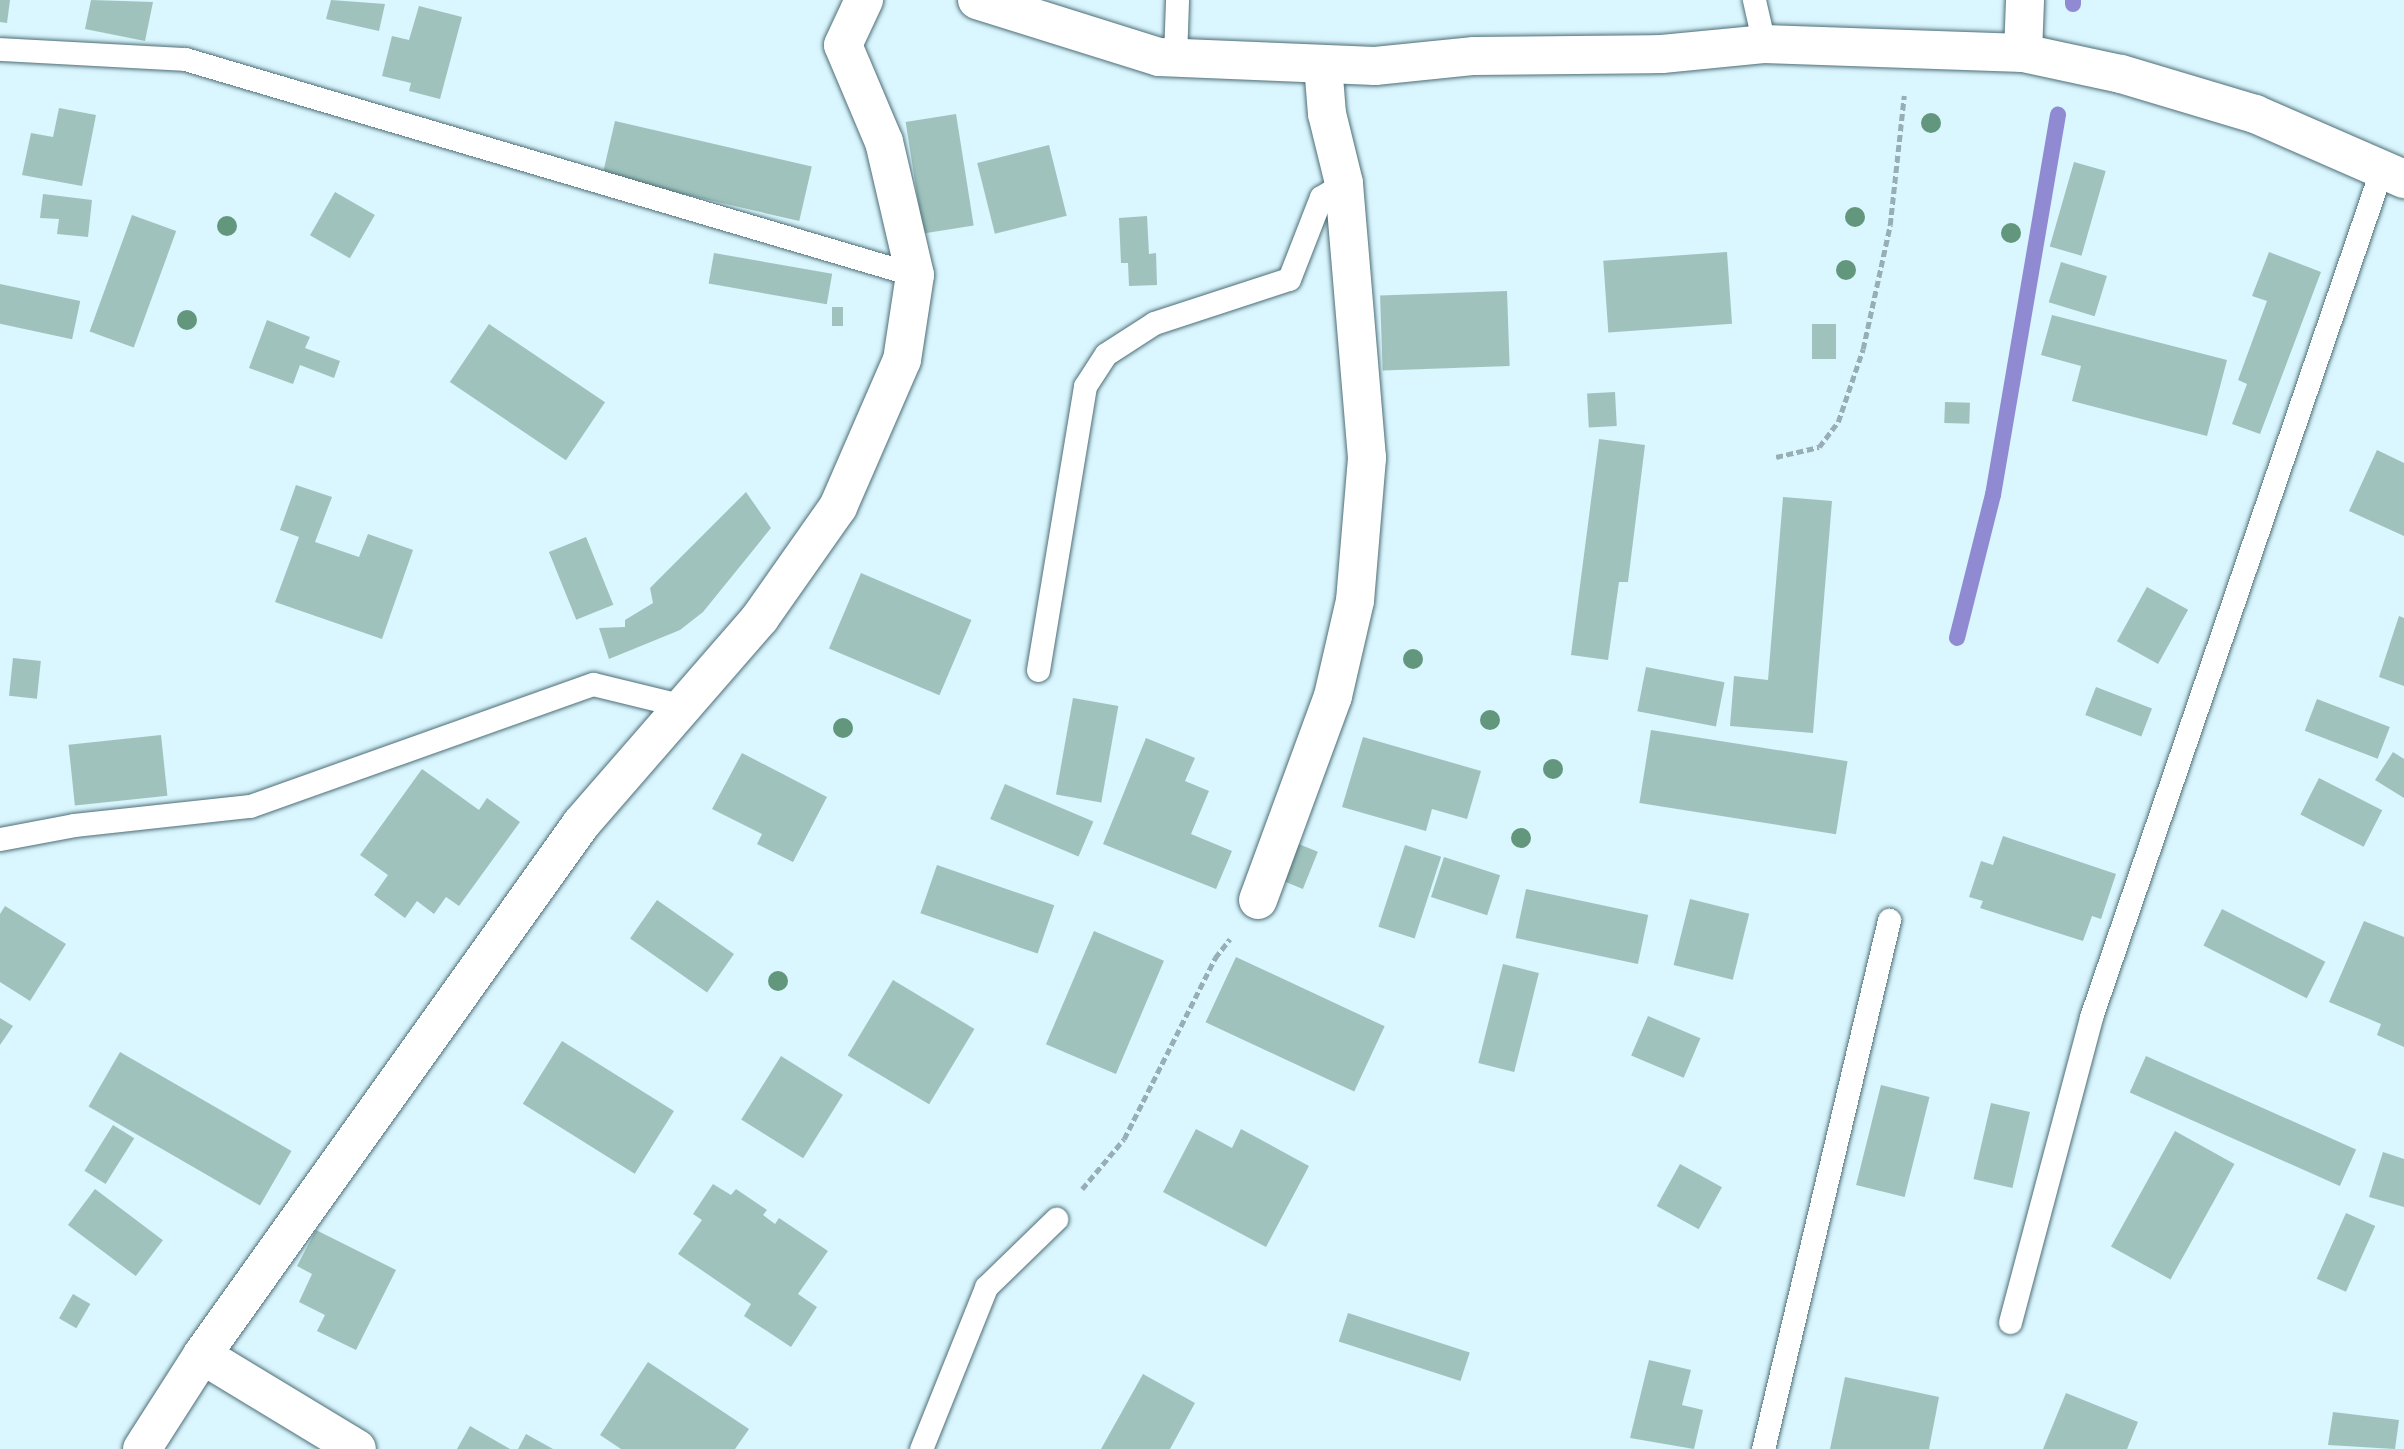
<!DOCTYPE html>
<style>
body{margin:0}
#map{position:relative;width:2404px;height:1449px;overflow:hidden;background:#daf6fe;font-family:"Open Sans",sans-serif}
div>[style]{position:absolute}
.stream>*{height:16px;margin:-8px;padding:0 8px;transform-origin:8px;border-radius:8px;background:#8f8ad1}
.building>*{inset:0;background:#9fc3bc;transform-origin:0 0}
.path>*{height:4.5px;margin-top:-2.25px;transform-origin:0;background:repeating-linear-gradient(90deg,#97aeb4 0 7px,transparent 0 10.5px)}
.roads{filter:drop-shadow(0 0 2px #4e6e77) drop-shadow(0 0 2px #4e6e77)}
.lane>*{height:23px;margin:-11.5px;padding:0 11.5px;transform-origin:11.5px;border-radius:11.5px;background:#fff}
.street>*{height:38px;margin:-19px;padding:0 19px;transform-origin:19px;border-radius:19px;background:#fff}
.secondary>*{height:38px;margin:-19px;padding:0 19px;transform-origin:19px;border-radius:19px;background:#fff}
.trees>*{width:20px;height:20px;margin:-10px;border-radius:50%;background:#62977e}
span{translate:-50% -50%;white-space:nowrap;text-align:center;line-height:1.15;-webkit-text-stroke:7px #daf6fe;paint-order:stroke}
</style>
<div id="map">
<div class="stream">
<i style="left:2073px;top:4px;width:4px;rotate:-90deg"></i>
<i style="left:1957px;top:638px;width:147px;rotate:-75.9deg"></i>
<i style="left:1993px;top:495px;width:386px;rotate:-80.3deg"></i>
</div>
<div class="building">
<i style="clip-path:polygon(0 0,10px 0,7px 23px,0 22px)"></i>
<i style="clip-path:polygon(91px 0,153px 2px,145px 41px,85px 29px)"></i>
<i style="clip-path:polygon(331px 0,385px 4px,379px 31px,326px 19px)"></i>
<i style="clip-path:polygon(419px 6px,462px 17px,440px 99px,409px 91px,411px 83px,382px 76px,392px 36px,409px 40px)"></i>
<i style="clip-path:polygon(59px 108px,96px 115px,82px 186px,22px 175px,31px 133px,53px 137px)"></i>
<i style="left:956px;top:114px;width:113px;height:51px;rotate:81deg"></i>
<i style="left:615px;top:121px;width:202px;height:56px;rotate:13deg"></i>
<i style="left:1049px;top:145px;width:73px;height:74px;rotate:76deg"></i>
<i style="left:2074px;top:162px;width:33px;height:88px;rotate:16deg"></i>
<i style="left:335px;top:192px;width:46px;height:50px;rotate:30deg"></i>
<i style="clip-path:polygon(43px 194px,92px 200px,88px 237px,57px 234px,59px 219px,40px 218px)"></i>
<i style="left:132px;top:215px;width:47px;height:124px;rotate:20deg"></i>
<i style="clip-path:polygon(1147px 216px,1149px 254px,1156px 253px,1157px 285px,1129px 286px,1128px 263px,1121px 263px,1119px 218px)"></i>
<i style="left:1727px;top:252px;width:72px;height:124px;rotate:86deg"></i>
<i style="clip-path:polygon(2269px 252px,2321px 272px,2260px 434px,2232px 424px,2247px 384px,2238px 380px,2267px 301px,2252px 296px)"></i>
<i style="left:714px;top:253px;width:120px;height:31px;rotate:10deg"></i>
<i style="left:2061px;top:262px;width:48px;height:42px;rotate:17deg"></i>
<i style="left:0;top:284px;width:82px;height:39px;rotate:12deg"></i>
<i style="left:1507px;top:291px;width:75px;height:127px;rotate:88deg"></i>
<i style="left:843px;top:307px;width:19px;height:11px;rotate:90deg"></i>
<i style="clip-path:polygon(2052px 315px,2227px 360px,2207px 436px,2072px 401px,2081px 366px,2041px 355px)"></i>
<i style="clip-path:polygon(267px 320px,310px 337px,305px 348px,340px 361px,334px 378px,300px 365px,293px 384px,249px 368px)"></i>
<i style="left:489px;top:324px;width:140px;height:70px;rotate:34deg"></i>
<i style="left:1812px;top:324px;width:24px;height:35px"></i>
<i style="left:1615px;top:392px;width:34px;height:28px;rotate:87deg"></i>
<i style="left:1945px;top:402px;width:25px;height:21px;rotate:2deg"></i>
<i style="clip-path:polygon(1599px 439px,1645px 445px,1628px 582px,1619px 582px,1608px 660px,1571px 655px)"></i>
<i style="clip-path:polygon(2377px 450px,2404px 463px,2404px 536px,2349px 511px)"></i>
<i style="clip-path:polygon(296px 485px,332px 497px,315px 542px,359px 557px,368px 534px,413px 550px,382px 639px,275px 602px,299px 537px,280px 530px)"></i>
<i style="clip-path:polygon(746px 492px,771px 528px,703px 612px,680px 630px,609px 659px,599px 628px,625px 627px,625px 620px,653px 603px,650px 588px)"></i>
<i style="clip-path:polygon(1783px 497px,1832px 501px,1813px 733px,1730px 726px,1734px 676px,1768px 680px)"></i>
<i style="left:586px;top:537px;width:73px;height:40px;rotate:68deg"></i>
<i style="left:861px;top:573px;width:120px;height:82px;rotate:23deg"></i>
<i style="left:2147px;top:587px;width:47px;height:62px;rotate:29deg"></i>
<i style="clip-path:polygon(2399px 616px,2404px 618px,2404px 686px,2379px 677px)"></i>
<i style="left:13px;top:658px;width:28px;height:38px;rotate:6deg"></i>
<i style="left:1646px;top:667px;width:80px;height:45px;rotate:11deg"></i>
<i style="left:2096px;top:687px;width:60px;height:30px;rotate:21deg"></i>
<i style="left:1073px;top:698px;width:46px;height:98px;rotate:10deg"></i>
<i style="left:2317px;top:699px;width:78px;height:34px;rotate:21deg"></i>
<i style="left:1651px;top:730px;width:199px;height:74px;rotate:9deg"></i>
<i style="left:161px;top:735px;width:61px;height:93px;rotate:84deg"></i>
<i style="clip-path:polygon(1363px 737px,1481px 771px,1467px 819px,1432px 809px,1426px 831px,1342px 807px)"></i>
<i style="clip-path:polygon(1146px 738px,1195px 758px,1185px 781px,1209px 791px,1191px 834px,1232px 851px,1216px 889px,1103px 844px)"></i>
<i style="clip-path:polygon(2393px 752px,2404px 759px,2404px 798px,2375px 780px)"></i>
<i style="clip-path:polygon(742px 753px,827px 797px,793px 862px,757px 844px,762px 834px,712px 809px)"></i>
<i style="clip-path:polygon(422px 769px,479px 810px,487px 798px,520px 822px,459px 906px,446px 897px,434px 914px,417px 901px,405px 918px,374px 895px,388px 875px,360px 855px)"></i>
<i style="left:2319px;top:778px;width:71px;height:41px;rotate:27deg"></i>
<i style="left:1005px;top:784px;width:96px;height:38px;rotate:23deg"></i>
<i style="clip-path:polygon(2003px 836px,2116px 874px,2101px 919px,2092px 916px,2083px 941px,1980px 908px,1983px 901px,1969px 897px,1981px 861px,1993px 865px)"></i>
<i style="left:1291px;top:841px;width:29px;height:40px;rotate:22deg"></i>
<i style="left:1405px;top:845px;width:38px;height:86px;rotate:18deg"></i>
<i style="left:1444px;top:857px;width:59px;height:42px;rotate:18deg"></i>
<i style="left:937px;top:865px;width:124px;height:51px;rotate:19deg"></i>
<i style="left:1526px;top:889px;width:125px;height:50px;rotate:12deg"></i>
<i style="left:1690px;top:899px;width:61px;height:68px;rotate:14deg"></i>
<i style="left:657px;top:900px;width:94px;height:47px;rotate:35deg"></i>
<i style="clip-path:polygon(5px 906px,66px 944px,30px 1001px,0 982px,0 914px)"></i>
<i style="left:2222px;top:909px;width:116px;height:41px;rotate:27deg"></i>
<i style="clip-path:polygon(2364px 921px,2404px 937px,2404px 1047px,2377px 1035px,2381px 1024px,2329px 1002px)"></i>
<i style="left:1094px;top:931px;width:76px;height:123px;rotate:23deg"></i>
<i style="left:1236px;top:957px;width:164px;height:72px;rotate:25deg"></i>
<i style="left:1503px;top:964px;width:37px;height:102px;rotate:14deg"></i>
<i style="left:893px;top:980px;width:95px;height:88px;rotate:31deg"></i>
<i style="left:1648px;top:1016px;width:57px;height:43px;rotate:23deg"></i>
<i style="clip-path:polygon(0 1018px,13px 1026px,0 1045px)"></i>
<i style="left:562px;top:1041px;width:132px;height:74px;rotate:32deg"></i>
<i style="left:120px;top:1052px;width:198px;height:63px;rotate:30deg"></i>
<i style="left:781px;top:1056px;width:73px;height:75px;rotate:32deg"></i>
<i style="left:2146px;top:1056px;width:230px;height:40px;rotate:24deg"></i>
<i style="left:1881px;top:1085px;width:50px;height:103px;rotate:14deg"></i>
<i style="left:1991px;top:1103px;width:40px;height:78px;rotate:13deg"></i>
<i style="left:113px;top:1125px;width:25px;height:54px;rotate:32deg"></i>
<i style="clip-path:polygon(1196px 1129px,1232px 1148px,1241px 1129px,1309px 1166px,1266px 1247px,1163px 1192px)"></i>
<i style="left:2175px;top:1131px;width:68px;height:132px;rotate:29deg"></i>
<i style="clip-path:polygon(2383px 1152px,2404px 1159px,2404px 1207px,2369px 1197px)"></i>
<i style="left:1680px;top:1164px;width:48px;height:48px;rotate:29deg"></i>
<i style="clip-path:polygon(713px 1184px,731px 1195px,736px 1189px,767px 1210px,763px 1215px,775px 1224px,779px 1218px,828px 1251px,798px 1294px,817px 1307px,791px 1347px,744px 1316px,751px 1304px,678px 1254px,702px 1220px,693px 1214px)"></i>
<i style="left:95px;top:1189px;width:85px;height:45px;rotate:37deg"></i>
<i style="left:2346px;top:1213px;width:32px;height:72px;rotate:24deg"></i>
<i style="clip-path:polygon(316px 1230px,396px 1270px,356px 1350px,317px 1331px,325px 1315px,299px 1302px,312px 1274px,297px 1266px)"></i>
<i style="left:73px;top:1294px;width:20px;height:28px;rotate:30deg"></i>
<i style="left:1348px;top:1313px;width:128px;height:30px;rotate:18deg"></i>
<i style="clip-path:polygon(1649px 1360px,1691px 1370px,1682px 1405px,1703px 1410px,1694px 1449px,1630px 1438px)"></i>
<i style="clip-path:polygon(648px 1362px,749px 1429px,735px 1449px,621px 1449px,600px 1435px)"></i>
<i style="clip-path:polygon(1143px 1374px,1195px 1403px,1170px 1449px,1101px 1449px)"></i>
<i style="clip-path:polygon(1845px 1377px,1939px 1397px,1929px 1449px,1830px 1449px)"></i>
<i style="clip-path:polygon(2066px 1393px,2138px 1422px,2127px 1449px,2043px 1449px)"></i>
<i style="clip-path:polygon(2333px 1412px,2399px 1420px,2395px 1449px,2328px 1445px)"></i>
<i style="clip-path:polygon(470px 1426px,510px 1449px,457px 1449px)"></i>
<i style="clip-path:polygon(526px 1434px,553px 1449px,518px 1449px)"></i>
</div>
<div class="path">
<i style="left:1776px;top:457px;width:44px;rotate:-13.1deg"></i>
<i style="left:1819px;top:447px;width:31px;rotate:-53deg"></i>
<i style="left:1838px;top:422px;width:77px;rotate:-71.1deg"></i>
<i style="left:1863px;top:349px;width:127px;rotate:-77.7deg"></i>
<i style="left:1890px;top:225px;width:130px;rotate:-83.8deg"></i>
<i style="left:1082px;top:1189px;width:65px;rotate:-50deg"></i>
<i style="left:1124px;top:1139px;width:203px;rotate:-63.3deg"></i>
<i style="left:1215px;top:958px;width:24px;rotate:-52deg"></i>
</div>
<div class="roads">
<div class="lane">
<i style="left:1754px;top:0;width:45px;rotate:77.2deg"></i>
<i style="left:0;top:49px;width:185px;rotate:3.1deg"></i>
<i style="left:185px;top:59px;width:761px;rotate:16.48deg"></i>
<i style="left:1175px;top:58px;width:58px;rotate:-88deg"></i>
<i style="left:1038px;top:670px;width:288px;rotate:-80.6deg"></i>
<i style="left:1085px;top:386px;width:38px;rotate:-57deg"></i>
<i style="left:1106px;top:354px;width:57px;rotate:-32.9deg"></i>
<i style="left:1154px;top:323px;width:142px;rotate:-18.1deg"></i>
<i style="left:1289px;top:279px;width:88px;rotate:-68.7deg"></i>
<i style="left:1321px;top:197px;width:27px;rotate:-31deg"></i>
<i style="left:0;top:839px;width:75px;rotate:-10.7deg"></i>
<i style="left:74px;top:825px;width:177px;rotate:-6.2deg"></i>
<i style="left:250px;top:806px;width:364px;rotate:-19.6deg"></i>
<i style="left:593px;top:684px;width:93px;rotate:13.7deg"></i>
<i style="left:2010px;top:1322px;width:316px;rotate:-75.1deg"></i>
<i style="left:2091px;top:1017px;width:897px;rotate:-71.08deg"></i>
<i style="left:921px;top:1449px;width:175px;rotate:-68.1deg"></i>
<i style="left:986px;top:1287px;width:98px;rotate:-44.2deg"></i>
<i style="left:1763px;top:1449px;width:544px;rotate:-76.6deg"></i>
</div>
<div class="street">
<i style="left:2023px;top:53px;width:53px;rotate:-87.8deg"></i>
<i style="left:1258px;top:900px;width:217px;rotate:-69.8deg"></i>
<i style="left:1333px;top:696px;width:98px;rotate:-77deg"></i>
<i style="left:1355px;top:601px;width:144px;rotate:-85.2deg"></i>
<i style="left:1367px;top:458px;width:276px;rotate:-94.8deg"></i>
<i style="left:1344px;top:183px;width:71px;rotate:-103.8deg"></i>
<i style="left:1327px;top:114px;width:50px;rotate:-94.6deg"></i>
<i style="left:202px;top:1355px;width:181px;rotate:31.2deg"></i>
<i style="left:142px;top:1449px;width:112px;rotate:-57.4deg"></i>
<i style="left:202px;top:1355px;width:652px;rotate:-54.48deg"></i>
<i style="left:581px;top:824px;width:273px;rotate:-49deg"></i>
<i style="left:760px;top:618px;width:136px;rotate:-54.9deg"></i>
<i style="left:838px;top:507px;width:160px;rotate:-66.5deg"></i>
<i style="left:902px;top:360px;width:86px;rotate:-81.3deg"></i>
<i style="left:915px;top:275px;width:137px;rotate:-103.1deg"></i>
<i style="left:884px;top:142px;width:105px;rotate:-112.9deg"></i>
<i style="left:843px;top:45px;width:50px;rotate:-65deg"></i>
</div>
<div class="secondary">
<i style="left:977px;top:0;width:191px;rotate:17.4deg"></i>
<i style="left:1159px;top:57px;width:216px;rotate:2.4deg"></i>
<i style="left:1375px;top:66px;width:100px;rotate:-5.8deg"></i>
<i style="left:1474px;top:56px;width:188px;rotate:-0.6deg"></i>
<i style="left:1662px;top:54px;width:102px;rotate:-5.6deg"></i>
<i style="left:1764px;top:44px;width:259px;rotate:2deg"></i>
<i style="left:2023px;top:53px;width:100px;rotate:12.1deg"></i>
<i style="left:2121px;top:74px;width:140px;rotate:16.6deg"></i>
<i style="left:2255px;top:114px;width:163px;rotate:23.6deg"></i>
</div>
</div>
<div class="trees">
<i style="left:1931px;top:123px"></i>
<i style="left:1855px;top:217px"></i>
<i style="left:227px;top:226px"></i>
<i style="left:2011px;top:233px"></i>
<i style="left:1846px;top:270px"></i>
<i style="left:187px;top:320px"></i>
<i style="left:1413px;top:659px"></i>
<i style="left:1490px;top:720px"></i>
<i style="left:843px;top:728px"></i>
<i style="left:1553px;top:769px"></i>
<i style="left:1521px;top:838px"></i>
<i style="left:778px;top:981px"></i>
</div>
</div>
